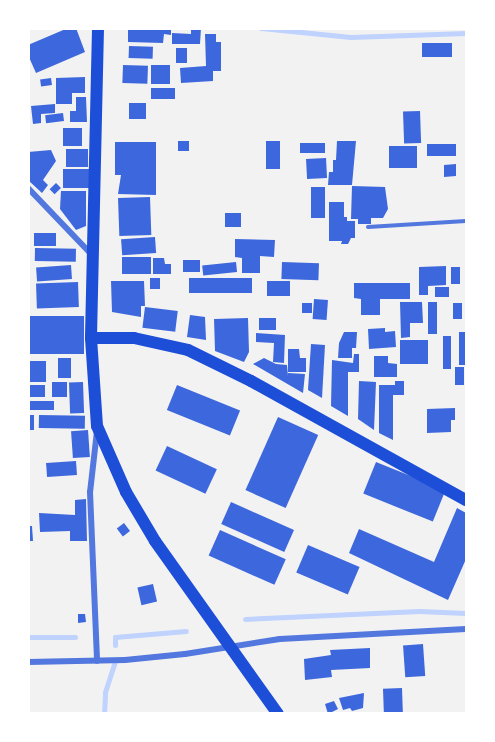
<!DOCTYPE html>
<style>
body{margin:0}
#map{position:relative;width:495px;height:742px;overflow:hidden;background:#f2f2f2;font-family:Barlow,sans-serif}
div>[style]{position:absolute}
.stream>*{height:5px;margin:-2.5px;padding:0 2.5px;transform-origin:2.5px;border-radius:2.5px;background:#bfd3fe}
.building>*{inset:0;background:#3d67dc;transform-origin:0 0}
.service>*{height:4px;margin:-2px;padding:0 2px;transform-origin:2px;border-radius:2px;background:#5277de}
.minor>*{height:6px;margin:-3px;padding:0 3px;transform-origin:3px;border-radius:3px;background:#5277de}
.secondary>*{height:12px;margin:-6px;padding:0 6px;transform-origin:6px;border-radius:6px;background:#1d4ed8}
span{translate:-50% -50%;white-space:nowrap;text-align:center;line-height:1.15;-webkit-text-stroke:6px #fff;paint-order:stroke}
.frame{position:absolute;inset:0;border:30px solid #fff;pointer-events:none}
</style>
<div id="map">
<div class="stream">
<i style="left:261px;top:28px;width:90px;rotate:5.7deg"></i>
<i style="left:351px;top:37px;width:115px;rotate:-2deg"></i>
<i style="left:245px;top:619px;width:174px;rotate:-2.6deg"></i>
<i style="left:419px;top:611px;width:47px;rotate:2.4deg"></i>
<i style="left:28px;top:637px;width:47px"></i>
<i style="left:115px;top:645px;width:8px;rotate:-90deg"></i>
<i style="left:115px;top:637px;width:71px;rotate:-4.8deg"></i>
<i style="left:104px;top:714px;width:22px;rotate:-87deg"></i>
<i style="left:105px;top:692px;width:33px;rotate:-72deg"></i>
</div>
<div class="building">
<i style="clip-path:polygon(68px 28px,76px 28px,85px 52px,36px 73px,28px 55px,28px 45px)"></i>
<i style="clip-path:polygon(128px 28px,171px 28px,171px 35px,164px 34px,163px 43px,128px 42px)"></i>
<i style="clip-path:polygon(191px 28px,201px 28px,200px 44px,172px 44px,172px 33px,191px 34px)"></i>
<i style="clip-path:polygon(205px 34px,216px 34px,216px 42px,221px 42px,221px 71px,213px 71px,213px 81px,181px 83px,180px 68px,206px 66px)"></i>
<i style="left:452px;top:43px;width:14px;height:30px;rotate:90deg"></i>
<i style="left:129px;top:46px;width:24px;height:12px;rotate:2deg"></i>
<i style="left:176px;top:48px;width:11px;height:15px"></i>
<i style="left:123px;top:65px;width:25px;height:18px;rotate:2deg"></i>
<i style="left:151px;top:65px;width:19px;height:19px"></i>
<i style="clip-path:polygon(85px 77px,85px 93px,72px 93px,72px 104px,56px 104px,56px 78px)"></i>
<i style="left:51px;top:78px;width:7px;height:11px;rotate:82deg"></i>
<i style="left:151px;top:88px;width:24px;height:11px"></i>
<i style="clip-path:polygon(76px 97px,86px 97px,87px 122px,70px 122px,70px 111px,76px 111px)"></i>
<i style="left:129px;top:103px;width:17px;height:16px"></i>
<i style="clip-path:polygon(55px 104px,55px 113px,41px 114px,41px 123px,33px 124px,31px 106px)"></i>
<i style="left:420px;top:111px;width:32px;height:17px;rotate:88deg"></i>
<i style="left:63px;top:113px;width:8px;height:18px;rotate:83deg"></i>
<i style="left:63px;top:128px;width:19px;height:18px"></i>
<i style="left:178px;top:141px;width:11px;height:10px"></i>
<i style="left:266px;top:141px;width:14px;height:28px"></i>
<i style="clip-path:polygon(337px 141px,356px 141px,352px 185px,328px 185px,329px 172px,333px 172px,333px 160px,336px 160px)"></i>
<i style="clip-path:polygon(115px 142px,156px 142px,156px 195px,118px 194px,121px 175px,115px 175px)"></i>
<i style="left:300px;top:143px;width:25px;height:10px"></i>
<i style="left:427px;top:144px;width:29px;height:12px"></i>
<i style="left:389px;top:146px;width:28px;height:22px"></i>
<i style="left:66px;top:149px;width:22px;height:18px"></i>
<i style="clip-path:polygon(51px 150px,56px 161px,43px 180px,48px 185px,42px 193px,28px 180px,28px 152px)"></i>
<i style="left:326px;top:158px;width:20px;height:20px;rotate:87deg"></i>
<i style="clip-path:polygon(456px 164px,456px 176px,444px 177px,444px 165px)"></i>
<i style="left:63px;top:169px;width:26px;height:19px"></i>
<i style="left:56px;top:183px;width:7px;height:9px;rotate:45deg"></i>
<i style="clip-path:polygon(352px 186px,385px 187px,388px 209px,383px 218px,371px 218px,371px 224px,358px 224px,358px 219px,351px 219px)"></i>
<i style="left:311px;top:187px;width:14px;height:31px"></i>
<i style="clip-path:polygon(61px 191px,86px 191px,86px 226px,76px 230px,60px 209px)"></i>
<i style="left:150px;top:197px;width:38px;height:32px;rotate:88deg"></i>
<i style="clip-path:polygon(329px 202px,344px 202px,344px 217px,347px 217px,347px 221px,355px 221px,355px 238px,351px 238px,348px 244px,341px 244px,342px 241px,329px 241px)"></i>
<i style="left:225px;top:213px;width:16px;height:14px"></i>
<i style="left:34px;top:233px;width:22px;height:13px"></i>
<i style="left:155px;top:237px;width:16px;height:34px;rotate:86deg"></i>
<i style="clip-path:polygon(235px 239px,275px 240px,274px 257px,260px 256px,260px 273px,242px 273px,242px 258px,235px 257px)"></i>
<i style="left:35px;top:248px;width:41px;height:13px;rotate:1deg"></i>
<i style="left:122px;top:257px;width:29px;height:17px"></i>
<i style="clip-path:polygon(153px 258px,164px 258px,165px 264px,171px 264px,171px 274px,153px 274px)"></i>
<i style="left:183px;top:260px;width:17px;height:12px"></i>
<i style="left:236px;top:262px;width:10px;height:34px;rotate:84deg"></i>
<i style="left:282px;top:262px;width:37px;height:17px;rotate:2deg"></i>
<i style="left:71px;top:265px;width:14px;height:35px;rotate:86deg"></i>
<i style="clip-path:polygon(446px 266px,446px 285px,428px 286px,428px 295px,419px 295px,419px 267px)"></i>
<i style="left:451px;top:267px;width:9px;height:17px"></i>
<i style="left:160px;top:278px;width:11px;height:10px;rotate:90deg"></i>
<i style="left:189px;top:278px;width:63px;height:15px"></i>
<i style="clip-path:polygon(111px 281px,144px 281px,145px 306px,141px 306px,141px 317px,112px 312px)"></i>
<i style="left:267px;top:281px;width:23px;height:15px"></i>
<i style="left:78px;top:282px;width:25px;height:42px;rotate:88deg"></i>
<i style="clip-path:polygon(354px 283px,410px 283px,410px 299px,380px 299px,380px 315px,361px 315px,361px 299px,354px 298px)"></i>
<i style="left:435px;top:287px;width:14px;height:10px"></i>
<i style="left:314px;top:299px;width:14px;height:20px;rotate:4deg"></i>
<i style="clip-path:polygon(400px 302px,422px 302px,423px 323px,410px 323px,410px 337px,401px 338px)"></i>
<i style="left:437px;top:302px;width:32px;height:9px;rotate:90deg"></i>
<i style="left:302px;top:303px;width:10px;height:10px"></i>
<i style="left:453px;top:303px;width:9px;height:16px"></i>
<i style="left:145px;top:307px;width:33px;height:21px;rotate:7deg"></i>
<i style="clip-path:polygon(190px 315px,205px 317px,206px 340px,187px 337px)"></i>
<i style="left:28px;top:316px;width:56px;height:38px"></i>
<i style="clip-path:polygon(248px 318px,249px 352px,244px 362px,215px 351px,214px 319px)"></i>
<i style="left:259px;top:318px;width:17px;height:12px"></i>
<i style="clip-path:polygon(385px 328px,385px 332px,395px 331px,396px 347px,369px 349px,368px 329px)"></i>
<i style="clip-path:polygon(344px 332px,357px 332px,356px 348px,352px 348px,352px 358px,338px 358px,339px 343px)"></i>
<i style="left:459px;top:332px;width:7px;height:33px"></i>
<i style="clip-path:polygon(256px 333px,285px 335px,284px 363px,273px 362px,274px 343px,256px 342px)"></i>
<i style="left:443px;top:336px;width:8px;height:33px"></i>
<i style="left:400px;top:340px;width:28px;height:24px"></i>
<i style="clip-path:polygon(311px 344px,325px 345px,322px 398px,308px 390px)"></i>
<i style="clip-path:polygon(288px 349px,299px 349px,300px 358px,306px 358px,306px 372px,288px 372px)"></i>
<i style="clip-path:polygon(354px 354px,359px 354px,359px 372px,348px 372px,348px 416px,331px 406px,332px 360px,353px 363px)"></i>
<i style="clip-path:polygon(374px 356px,388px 356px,388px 363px,397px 364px,397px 377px,374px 377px)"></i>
<i style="left:58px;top:358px;width:13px;height:20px"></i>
<i style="clip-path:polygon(264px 358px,276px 364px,287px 365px,288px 376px,288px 373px,305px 374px,303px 393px,253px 364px)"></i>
<i style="left:28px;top:361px;width:18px;height:21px"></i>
<i style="left:455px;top:367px;width:9px;height:18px"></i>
<i style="clip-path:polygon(359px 381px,376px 382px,374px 430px,358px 419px)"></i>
<i style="clip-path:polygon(395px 381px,404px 381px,404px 395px,393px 395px,393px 440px,379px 433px,379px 385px,395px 385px)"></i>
<i style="left:52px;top:382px;width:15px;height:15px"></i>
<i style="left:83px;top:382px;width:31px;height:14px;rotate:88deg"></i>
<i style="left:28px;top:385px;width:17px;height:12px"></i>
<i style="left:177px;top:385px;width:68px;height:27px;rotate:22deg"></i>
<i style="left:28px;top:401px;width:26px;height:9px"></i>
<i style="clip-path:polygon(455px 408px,455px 420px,451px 420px,451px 432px,427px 433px,427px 409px)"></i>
<i style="left:28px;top:415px;width:6px;height:15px"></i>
<i style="left:39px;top:415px;width:46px;height:13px;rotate:1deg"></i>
<i style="left:278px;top:417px;width:44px;height:80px;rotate:24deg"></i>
<i style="left:88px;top:430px;width:27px;height:17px;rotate:86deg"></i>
<i style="left:167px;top:446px;width:55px;height:27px;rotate:25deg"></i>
<i style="left:76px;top:461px;width:14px;height:30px;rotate:86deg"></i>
<i style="left:376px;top:462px;width:75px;height:34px;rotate:22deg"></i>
<i style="clip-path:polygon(86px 499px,87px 541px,70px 541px,70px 531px,40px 532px,39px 513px,75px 515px,75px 500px)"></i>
<i style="left:231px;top:502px;width:69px;height:24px;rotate:24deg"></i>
<i style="clip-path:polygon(457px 508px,466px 513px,466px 559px,448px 600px,349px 553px,359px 529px,434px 562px)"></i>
<i style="left:124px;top:523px;width:10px;height:9px;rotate:53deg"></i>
<i style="clip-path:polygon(28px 526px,32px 526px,33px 541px,28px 541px)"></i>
<i style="left:220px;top:530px;width:72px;height:28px;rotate:24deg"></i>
<i style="left:308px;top:545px;width:56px;height:30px;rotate:23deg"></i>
<i style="left:153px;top:584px;width:18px;height:16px;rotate:77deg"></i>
<i style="clip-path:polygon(78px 614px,85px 614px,86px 622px,78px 623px)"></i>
<i style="left:423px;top:644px;width:32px;height:20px;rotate:86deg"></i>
<i style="clip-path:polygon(370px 648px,370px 668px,331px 670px,332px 677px,305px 680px,304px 659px,331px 655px,330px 650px)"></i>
<i style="left:402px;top:688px;width:26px;height:19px;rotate:88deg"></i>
<i style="clip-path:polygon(364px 693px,363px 708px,352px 711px,350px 708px,343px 710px,339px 698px)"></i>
<i style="clip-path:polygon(334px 701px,338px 709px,328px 714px,325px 704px)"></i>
</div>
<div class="service">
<i style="left:368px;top:227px;width:98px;rotate:-3.5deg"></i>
</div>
<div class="minor">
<i style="left:28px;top:188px;width:91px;rotate:46.3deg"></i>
<i style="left:97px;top:431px;width:61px;rotate:96.5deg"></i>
<i style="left:90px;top:492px;width:169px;rotate:87.6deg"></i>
<i style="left:28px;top:662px;width:97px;rotate:-1.2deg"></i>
<i style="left:125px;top:660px;width:60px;rotate:-5.7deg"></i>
<i style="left:185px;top:654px;width:96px;rotate:-9deg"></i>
<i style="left:280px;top:639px;width:186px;rotate:-3.1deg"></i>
</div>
<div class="secondary">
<i style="left:98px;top:28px;width:310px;rotate:91.3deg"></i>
<i style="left:91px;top:338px;width:88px;rotate:86.1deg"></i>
<i style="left:97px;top:426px;width:72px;rotate:66.3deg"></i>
<i style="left:126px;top:492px;width:57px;rotate:59.4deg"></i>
<i style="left:155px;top:541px;width:212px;rotate:54.6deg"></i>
<i style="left:91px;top:338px;width:43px"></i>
<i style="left:134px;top:338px;width:55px;rotate:12.5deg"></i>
<i style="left:188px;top:350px;width:70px;rotate:26.2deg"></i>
<i style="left:251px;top:381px;width:246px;rotate:29deg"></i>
</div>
<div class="frame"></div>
</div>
